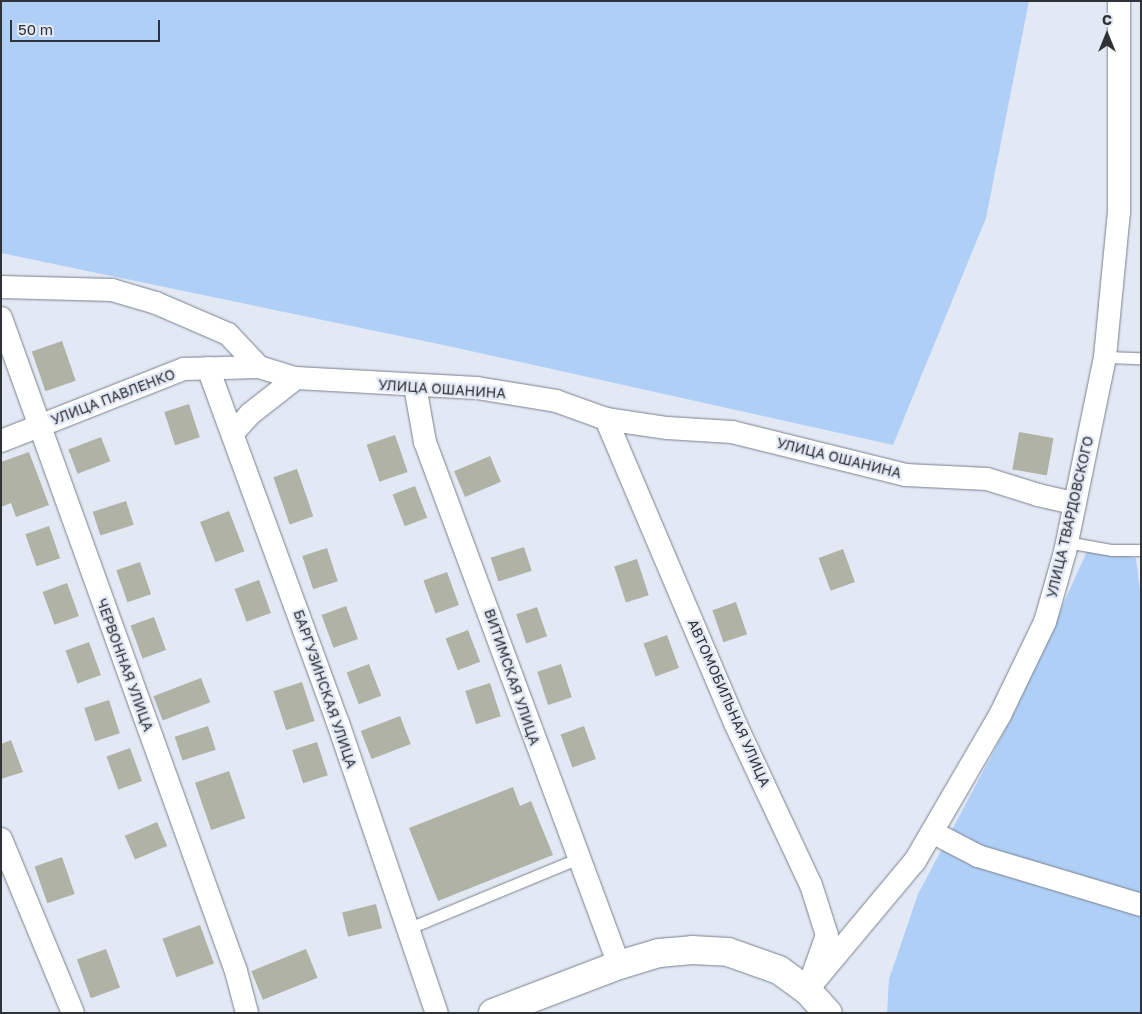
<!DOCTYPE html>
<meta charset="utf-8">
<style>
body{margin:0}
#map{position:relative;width:1142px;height:1014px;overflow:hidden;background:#e2e9f4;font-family:"Golos Text",sans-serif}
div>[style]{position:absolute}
.green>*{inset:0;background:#b0cff7}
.building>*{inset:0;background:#b0b2a6;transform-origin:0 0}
.roads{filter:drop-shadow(0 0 1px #7a818b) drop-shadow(0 0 1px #7a818b)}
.service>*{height:11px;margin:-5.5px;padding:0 5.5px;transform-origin:5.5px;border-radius:5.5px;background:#fff}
.minor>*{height:22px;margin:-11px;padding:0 11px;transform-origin:11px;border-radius:11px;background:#fff}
.tertiary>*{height:28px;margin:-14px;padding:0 14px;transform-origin:14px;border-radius:14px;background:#fff}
span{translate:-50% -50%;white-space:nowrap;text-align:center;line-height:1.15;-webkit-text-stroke:4.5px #e2e9f4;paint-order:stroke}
.street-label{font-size:14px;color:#2f3236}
.frame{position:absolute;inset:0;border:2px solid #2f3236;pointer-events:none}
.north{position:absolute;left:1082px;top:10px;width:50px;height:50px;-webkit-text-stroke:4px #e2e9f4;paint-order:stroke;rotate:0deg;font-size:14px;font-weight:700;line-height:20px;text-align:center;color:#2f3236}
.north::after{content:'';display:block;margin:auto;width:18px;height:22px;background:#2f3236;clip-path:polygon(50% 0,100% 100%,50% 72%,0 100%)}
.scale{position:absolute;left:10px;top:20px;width:150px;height:22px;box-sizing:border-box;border:2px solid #2f3236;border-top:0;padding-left:6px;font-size:15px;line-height:18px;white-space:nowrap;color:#2f3236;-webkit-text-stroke:4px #e2e9f4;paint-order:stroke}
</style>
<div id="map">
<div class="green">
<i style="clip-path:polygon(1px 1px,1029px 1px,986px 218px,893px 445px,448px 346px,1px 253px)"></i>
<i style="clip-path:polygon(1088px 549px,1136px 558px,1141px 598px,1141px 1013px,887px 1013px,889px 979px,918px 894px,1015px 711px)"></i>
</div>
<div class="building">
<i style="left:62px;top:341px;width:42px;height:32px;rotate:71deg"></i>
<i style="left:189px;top:404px;width:35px;height:26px;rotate:72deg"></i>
<i style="left:1019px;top:432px;width:35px;height:38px;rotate:10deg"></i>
<i style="left:395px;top:435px;width:39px;height:30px;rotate:71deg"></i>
<i style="left:101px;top:437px;width:26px;height:35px;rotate:69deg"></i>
<i style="clip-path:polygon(29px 452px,49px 505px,16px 517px,11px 503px,1px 507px,1px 462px)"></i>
<i style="left:490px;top:456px;width:28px;height:39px;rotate:67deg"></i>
<i style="left:297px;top:469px;width:50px;height:25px;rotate:71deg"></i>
<i style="left:415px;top:486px;width:34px;height:24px;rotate:69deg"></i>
<i style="left:126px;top:501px;width:25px;height:35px;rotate:72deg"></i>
<i style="left:229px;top:511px;width:43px;height:31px;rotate:69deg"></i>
<i style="left:49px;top:526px;width:34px;height:25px;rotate:71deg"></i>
<i style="left:524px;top:547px;width:25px;height:35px;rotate:72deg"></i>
<i style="left:327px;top:548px;width:35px;height:26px;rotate:72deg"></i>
<i style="left:843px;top:549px;width:35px;height:26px;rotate:70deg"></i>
<i style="left:637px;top:559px;width:38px;height:24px;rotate:72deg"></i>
<i style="left:140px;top:562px;width:34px;height:25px;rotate:71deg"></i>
<i style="left:447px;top:572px;width:35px;height:25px;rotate:70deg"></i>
<i style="left:259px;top:580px;width:35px;height:26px;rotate:70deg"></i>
<i style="left:67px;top:583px;width:35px;height:26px;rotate:70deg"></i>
<i style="left:736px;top:602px;width:34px;height:25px;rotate:71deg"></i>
<i style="left:346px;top:606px;width:35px;height:26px;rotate:70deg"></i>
<i style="left:537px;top:607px;width:31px;height:22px;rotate:71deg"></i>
<i style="left:154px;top:617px;width:35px;height:25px;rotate:70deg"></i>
<i style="left:468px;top:630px;width:34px;height:24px;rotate:69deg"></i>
<i style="left:667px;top:635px;width:35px;height:25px;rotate:70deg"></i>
<i style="left:89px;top:642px;width:35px;height:25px;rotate:70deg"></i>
<i style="left:369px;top:664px;width:34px;height:24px;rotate:69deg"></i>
<i style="left:561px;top:664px;width:35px;height:25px;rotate:72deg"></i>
<i style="left:201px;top:678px;width:26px;height:51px;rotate:69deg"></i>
<i style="left:302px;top:682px;width:41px;height:30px;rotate:72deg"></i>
<i style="left:490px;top:683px;width:35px;height:26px;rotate:72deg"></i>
<i style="left:109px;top:700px;width:35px;height:26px;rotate:72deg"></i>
<i style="left:400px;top:716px;width:30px;height:42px;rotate:69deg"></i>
<i style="left:208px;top:726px;width:25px;height:35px;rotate:72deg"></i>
<i style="left:584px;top:726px;width:35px;height:25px;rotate:70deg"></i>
<i style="clip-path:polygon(11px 740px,23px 772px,1px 779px,1px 744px)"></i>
<i style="left:317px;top:742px;width:35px;height:26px;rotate:72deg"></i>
<i style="left:130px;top:748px;width:35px;height:25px;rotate:70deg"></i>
<i style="left:229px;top:771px;width:50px;height:36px;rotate:71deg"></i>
<i style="clip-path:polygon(513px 787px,520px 806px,531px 801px,553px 855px,438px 901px,409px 828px)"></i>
<i style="left:157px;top:822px;width:26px;height:35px;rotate:67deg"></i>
<i style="left:62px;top:857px;width:39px;height:29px;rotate:71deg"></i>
<i style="left:376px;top:904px;width:25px;height:35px;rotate:76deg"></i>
<i style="left:200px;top:925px;width:41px;height:40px;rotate:70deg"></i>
<i style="left:106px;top:949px;width:41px;height:31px;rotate:70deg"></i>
<i style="left:306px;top:949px;width:31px;height:59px;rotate:68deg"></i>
</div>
<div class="roads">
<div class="service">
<i style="left:1105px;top:357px;width:36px;rotate:2deg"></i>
<i style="left:1066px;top:542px;width:47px;rotate:9.9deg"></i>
<i style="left:1112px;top:550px;width:29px"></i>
<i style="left:407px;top:929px;width:184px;rotate:-22.4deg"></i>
</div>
<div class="minor">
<i style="left:1px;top:287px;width:111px;rotate:1.5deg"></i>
<i style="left:112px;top:290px;width:46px;rotate:16.5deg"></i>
<i style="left:156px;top:303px;width:78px;rotate:23.3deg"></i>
<i style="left:228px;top:334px;width:45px;rotate:46.8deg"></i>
<i style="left:259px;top:367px;width:39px;rotate:17deg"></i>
<i style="left:296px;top:378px;width:181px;rotate:3.2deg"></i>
<i style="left:477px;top:388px;width:80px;rotate:9.3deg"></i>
<i style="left:556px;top:401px;width:53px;rotate:19.8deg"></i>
<i style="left:606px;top:419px;width:62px;rotate:8.4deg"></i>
<i style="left:667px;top:428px;width:65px;rotate:3.5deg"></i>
<i style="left:732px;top:432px;width:179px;rotate:13.9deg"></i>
<i style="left:906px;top:475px;width:81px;rotate:2.8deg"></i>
<i style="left:987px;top:479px;width:53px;rotate:17.4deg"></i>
<i style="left:1038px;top:495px;width:37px;rotate:13deg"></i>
<i style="left:1px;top:318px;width:694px;rotate:70.21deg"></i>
<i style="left:236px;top:971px;width:43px;rotate:75.3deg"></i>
<i style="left:208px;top:368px;width:378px;rotate:69.9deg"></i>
<i style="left:338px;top:723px;width:306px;rotate:71.2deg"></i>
<i style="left:415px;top:386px;width:57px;rotate:79.9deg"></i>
<i style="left:425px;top:442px;width:558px;rotate:69.65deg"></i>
<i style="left:606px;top:419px;width:330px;rotate:67deg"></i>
<i style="left:735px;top:723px;width:179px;rotate:64.9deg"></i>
<i style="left:811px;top:885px;width:52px;rotate:72.3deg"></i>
<i style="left:827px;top:935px;width:45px;rotate:109.7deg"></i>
<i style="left:234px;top:432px;width:24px;rotate:-48deg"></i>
<i style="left:250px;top:414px;width:58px;rotate:-38deg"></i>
<i style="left:1px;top:441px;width:197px;rotate:-21.5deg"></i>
<i style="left:184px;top:369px;width:75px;rotate:-1.5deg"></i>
<i style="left:932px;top:832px;width:52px;rotate:27.6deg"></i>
<i style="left:978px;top:856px;width:170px;rotate:16.7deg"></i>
<i style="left:1px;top:839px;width:188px;rotate:67.5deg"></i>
<i style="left:807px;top:990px;width:168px;rotate:-50.1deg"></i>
<i style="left:915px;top:861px;width:169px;rotate:-59.8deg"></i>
<i style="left:1000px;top:715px;width:103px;rotate:-64.2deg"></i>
<i style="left:1045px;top:622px;width:73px;rotate:-74.1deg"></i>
<i style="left:1065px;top:552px;width:199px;rotate:-78.4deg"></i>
<i style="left:1105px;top:357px;width:146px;rotate:-84.5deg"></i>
<i style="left:1119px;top:212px;width:211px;rotate:-90deg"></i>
</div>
<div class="tertiary">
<i style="left:493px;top:1013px;width:135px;rotate:-20.9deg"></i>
<i style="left:619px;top:965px;width:42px;rotate:-16.7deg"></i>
<i style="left:659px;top:953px;width:33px;rotate:-5deg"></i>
<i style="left:692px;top:950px;width:36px;rotate:3deg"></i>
<i style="left:728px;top:952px;width:54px;rotate:19.4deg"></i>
<i style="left:779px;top:970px;width:34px;rotate:36deg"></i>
<i style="left:807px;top:990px;width:31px;rotate:48deg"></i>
</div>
</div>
<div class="street-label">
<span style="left:442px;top:389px;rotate:4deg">УЛИЦА ОШАНИНА</span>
<span style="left:113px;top:397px;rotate:-21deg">УЛИЦА ПАВЛЕНКО</span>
<span style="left:839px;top:458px;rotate:14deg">УЛИЦА ОШАНИНА</span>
<span style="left:1070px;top:517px;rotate:-77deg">УЛИЦА ТВАРДОВСКОГО</span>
<span style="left:125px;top:665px;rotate:70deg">ЧЕРВОННАЯ УЛИЦА</span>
<span style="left:512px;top:677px;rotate:71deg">ВИТИМСКАЯ УЛИЦА</span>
<span style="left:325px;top:689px;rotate:71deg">БАРГУЗИНСКАЯ УЛИЦА</span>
<span style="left:729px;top:703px;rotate:66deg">АВТОМОБИЛЬНАЯ УЛИЦА</span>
</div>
<div class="frame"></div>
<div class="north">С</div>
<div class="scale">50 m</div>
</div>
